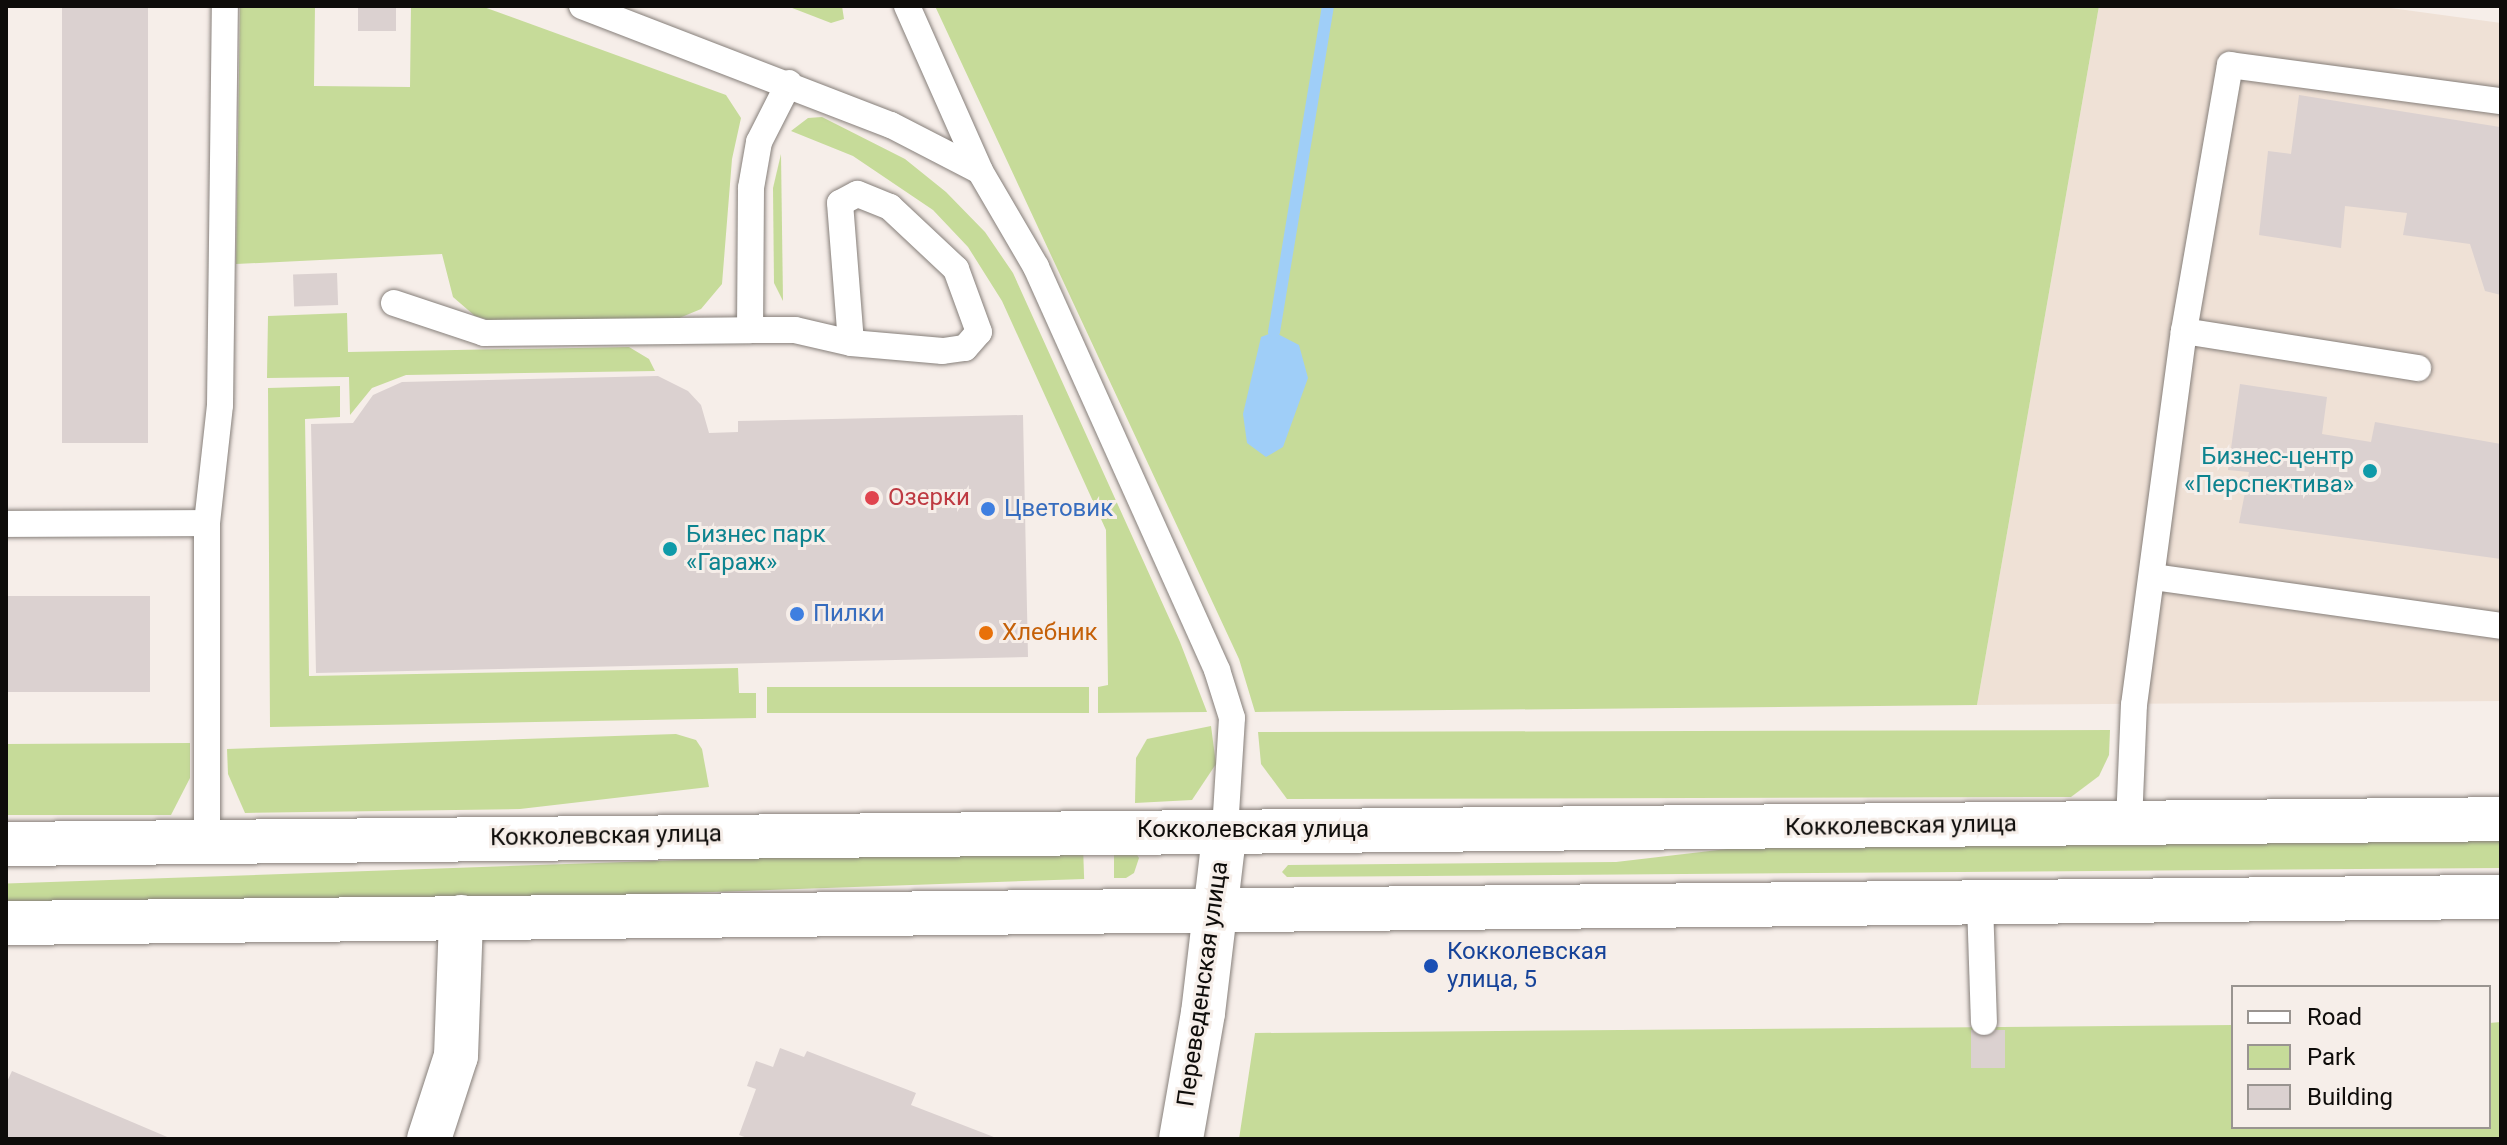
<!DOCTYPE html>
<meta charset="utf-8">
<style>
body{margin:0}
#map{position:relative;width:2507px;height:1145px;overflow:hidden;background:#f6eee9;font-family:Roboto,sans-serif}
div>[style]{position:absolute}
.built>*{inset:0;background:#efe1d6}
.green>*{inset:0;background:#c6db99;transform-origin:0 0}
.water>*{inset:0;background:#9fcef8}
.stream>*{height:12px;margin:-6px;padding:0 6px;transform-origin:6px;border-radius:6px;background:#9fcef8}
.building>*{inset:0;background:#dbd1d0;transform-origin:0 0}
.roads{filter:drop-shadow(0 0 2px #867f7a) drop-shadow(0 0 2px #867f7a)}
.lane>*{height:26px;margin:-13px;padding:0 13px;transform-origin:13px;border-radius:13px;background:#fff}
.street>*{height:44px;margin:-22px;padding:0 22px;transform-origin:22px;border-radius:22px;background:#fff}
.dots>*{width:22px;height:22px;translate:-50% -50%;box-sizing:border-box;border:4px solid #f6eee9;border-radius:50%}
span{translate:-50% -50%;white-space:nowrap;text-align:center;line-height:1.15;-webkit-text-stroke:6px #f6eee9;paint-order:stroke}
.culture-label{font-size:24px;color:#0d838f}
.right{translate:-100% -50%;text-align:right}
.left{translate:0 -50%;text-align:left}
.health-label{font-size:24px;color:#be3a42}
.shop-label{font-size:24px;color:#366cbe}
.food-label{font-size:24px;color:#c56008}
.street-label{font-size:24px;color:#0e0c0a}
.transit-label{font-size:24px;color:#164399}
.frame{position:absolute;inset:0;border:8px solid #0e0c0a;pointer-events:none}
.legend{position:absolute;left:2231px;top:985px;width:260px;height:144px;box-sizing:border-box;background:#f6eee9;border:2px solid #999490;margin:0;padding:10px 14px;list-style:none;font-size:24px;color:#0e0c0a}
.legend li{display:flex;align-items:center;gap:16px;height:40px}
.legend b{width:40px;border:2px solid #999490}
</style>
<div id="map">
<div class="built">
<i style="clip-path:polygon(2099px 6px,2376px 6px,2501px 23px,2501px 701px,1977px 705px)"></i>
</div>
<div class="green">
<i style="clip-path:polygon(240px 6px,315px 6px,314px 86px,410px 87px,411px 6px,481px 6px,726px 95px,741px 118px,732px 159px,722px 284px,701px 309px,677px 319px,492px 321px,475px 316px,453px 297px,442px 254px,236px 264px)"></i>
<i style="clip-path:polygon(787px 6px,842px 6px,844px 19px,831px 23px)"></i>
<i style="clip-path:polygon(935px 6px,2099px 6px,1977px 705px,1255px 712px,1239px 659px)"></i>
<i style="clip-path:polygon(822px 117px,905px 159px,946px 192px,985px 232px,1013px 273px,1180px 642px,1207px 712px,1098px 713px,1098px 687px,1108px 685px,1106px 530px,1002px 301px,968px 247px,933px 210px,853px 156px,791px 131px,808px 118px)"></i>
<i style="clip-path:polygon(781px 154px,783px 301px,774px 283px,773px 188px)"></i>
<i style="clip-path:polygon(347px 313px,348px 352px,629px 347px,649px 359px,655px 371px,406px 375px,372px 388px,350px 415px,349px 377px,267px 378px,268px 316px)"></i>
<i style="clip-path:polygon(340px 386px,340px 417px,305px 419px,309px 676px,738px 668px,739px 693px,756px 693px,756px 718px,270px 727px,268px 388px)"></i>
<i style="left:1089px;top:687px;width:26px;height:322px;rotate:90deg"></i>
<i style="clip-path:polygon(1211px 726px,1216px 764px,1192px 800px,1135px 803px,1136px 758px,1147px 739px)"></i>
<i style="clip-path:polygon(2110px 730px,2109px 755px,2099px 776px,2071px 797px,1287px 799px,1261px 764px,1258px 732px)"></i>
<i style="clip-path:polygon(676px 734px,696px 740px,702px 749px,709px 787px,520px 809px,245px 813px,228px 774px,227px 749px)"></i>
<i style="clip-path:polygon(190px 743px,190px 778px,171px 815px,6px 815px,6px 744px)"></i>
<i style="clip-path:polygon(2501px 839px,2501px 868px,1287px 877px,1282px 872px,1288px 865px,1616px 862px,1796px 841px)"></i>
<i style="left:1083px;top:846px;width:33px;height:1077px;rotate:88deg"></i>
<i style="clip-path:polygon(1114px 846px,1134px 850px,1139px 858px,1134px 873px,1126px 878px,1114px 878px)"></i>
<i style="clip-path:polygon(2501px 1022px,2501px 1139px,1239px 1139px,1255px 1033px,2233px 1025px,2233px 1127px,2489px 1127px,2489px 1023px)"></i>
</div>
<div class="water">
<i style="clip-path:polygon(1274px 332px,1299px 345px,1308px 378px,1283px 447px,1266px 457px,1247px 443px,1243px 414px,1261px 337px)"></i>
</div>
<div class="stream">
<i style="left:1274px;top:332px;width:330px;rotate:-80.6deg"></i>
</div>
<div class="building">
<i style="left:62px;top:6px;width:86px;height:437px"></i>
<i style="left:358px;top:6px;width:38px;height:25px"></i>
<i style="clip-path:polygon(2299px 95px,2500px 127px,2501px 295px,2485px 291px,2470px 244px,2403px 235px,2407px 213px,2345px 206px,2341px 248px,2259px 235px,2268px 151px,2291px 154px)"></i>
<i style="left:337px;top:273px;width:32px;height:44px;rotate:88deg"></i>
<i style="clip-path:polygon(658px 376px,688px 391px,701px 405px,709px 433px,738px 432px,738px 421px,1023px 415px,1028px 657px,316px 673px,311px 424px,353px 423px,373px 395px,402px 382px)"></i>
<i style="clip-path:polygon(2240px 384px,2327px 397px,2322px 434px,2371px 442px,2375px 422px,2501px 444px,2501px 559px,2239px 523px,2249px 472px,2228px 470px)"></i>
<i style="left:6px;top:596px;width:144px;height:96px"></i>
<i style="left:1971px;top:1030px;width:34px;height:38px"></i>
<i style="clip-path:polygon(780px 1048px,804px 1057px,807px 1051px,916px 1093px,911px 1105px,999px 1139px,750px 1139px,739px 1135px,756px 1089px,747px 1086px,756px 1061px,773px 1067px)"></i>
<i style="clip-path:polygon(12px 1071px,172px 1139px,6px 1139px,6px 1084px)"></i>
</div>
<div class="roads">
<div class="lane">
<i style="left:582px;top:6px;width:331px;rotate:21.1deg"></i>
<i style="left:891px;top:125px;width:100px;rotate:27.3deg"></i>
<i style="left:980px;top:171px;width:111px;rotate:59.7deg"></i>
<i style="left:1036px;top:267px;width:442px;rotate:65.8deg"></i>
<i style="left:1217px;top:670px;width:50px;rotate:72.6deg"></i>
<i style="left:1232px;top:718px;width:111px;rotate:93.6deg"></i>
<i style="left:907px;top:6px;width:180px;rotate:66.1deg"></i>
<i style="left:789px;top:83px;width:66px;rotate:117deg"></i>
<i style="left:759px;top:142px;width:47px;rotate:99.9deg"></i>
<i style="left:751px;top:188px;width:142px;rotate:90.4deg"></i>
<i style="left:750px;top:330px;width:45px"></i>
<i style="left:795px;top:330px;width:57px;rotate:13.1deg"></i>
<i style="left:851px;top:343px;width:92px;rotate:5deg"></i>
<i style="left:943px;top:351px;width:22px;rotate:-8deg"></i>
<i style="left:965px;top:348px;width:21px;rotate:-49deg"></i>
<i style="left:979px;top:332px;width:67px;rotate:-110.1deg"></i>
<i style="left:956px;top:269px;width:91px;rotate:-136.8deg"></i>
<i style="left:890px;top:207px;width:35px;rotate:-158deg"></i>
<i style="left:857px;top:194px;width:19px;rotate:152deg"></i>
<i style="left:840px;top:203px;width:140px;rotate:85.5deg"></i>
<i style="left:394px;top:303px;width:95px;rotate:18.4deg"></i>
<i style="left:484px;top:333px;width:266px;rotate:-0.6deg"></i>
<i style="left:2184px;top:331px;width:237px;rotate:9deg"></i>
<i style="left:6px;top:524px;width:201px;rotate:-0.3deg"></i>
<i style="left:2153px;top:577px;width:351px;rotate:8deg"></i>
<i style="left:2129px;top:823px;width:118px;rotate:-87.6deg"></i>
<i style="left:2134px;top:705px;width:377px;rotate:-82.4deg"></i>
<i style="left:2184px;top:331px;width:270px;rotate:-80.2deg"></i>
<i style="left:2230px;top:65px;width:273px;rotate:7.6deg"></i>
<i style="left:207px;top:841px;width:318px;rotate:-90deg"></i>
<i style="left:207px;top:523px;width:119px;rotate:-83.7deg"></i>
<i style="left:220px;top:405px;width:399px;rotate:-89.3deg"></i>
<i style="left:1980px;top:903px;width:119px;rotate:88.1deg"></i>
</div>
<div class="street">
<i style="left:6px;top:844px;width:2495px;rotate:-0.57deg"></i>
<i style="left:6px;top:923px;width:2495px;rotate:-0.6deg"></i>
<i style="left:429px;top:1139px;width:87px;rotate:-72deg"></i>
<i style="left:456px;top:1056px;width:139px;rotate:-87.9deg"></i>
<i style="left:1181px;top:1139px;width:128px;rotate:-80.1deg"></i>
<i style="left:1203px;top:1013px;width:185px;rotate:-83.2deg"></i>
</div>
</div>
<div class="dots">
<i style="left:2370px;top:471px;background:#0f9aa8"></i>
<i style="left:872px;top:498px;background:#e0444e"></i>
<i style="left:988px;top:509px;background:#3f7fe0"></i>
<i style="left:670px;top:549px;background:#0f9aa8"></i>
<i style="left:797px;top:614px;background:#3f7fe0"></i>
<i style="left:986px;top:633px;background:#e8710a"></i>
<i style="left:1431px;top:966px;background:#1a4fb4"></i>
</div>
<div class="culture-label">
<span class="right" style="left:2354px;top:471px">Бизнес-центр<br>«Перспектива»</span>
<span class="left" style="left:686px;top:549px">Бизнес парк<br>«Гараж»</span>
</div>
<div class="health-label">
<span class="left" style="left:888px;top:498px">Озерки</span>
</div>
<div class="shop-label">
<span class="left" style="left:1004px;top:509px">Цветовик</span>
<span class="left" style="left:813px;top:614px">Пилки</span>
</div>
<div class="food-label">
<span class="left" style="left:1002px;top:633px">Хлебник</span>
</div>
<div class="street-label">
<span style="left:1901px;top:826px;rotate:-1deg">Кокколевская улица</span>
<span style="left:1253px;top:830px">Кокколевская улица</span>
<span style="left:606px;top:836px;rotate:-1deg">Кокколевская улица</span>
<span style="left:1203px;top:984px;rotate:-82deg">Переведенская улица</span>
</div>
<div class="transit-label">
<span class="left" style="left:1447px;top:966px">Кокколевская<br>улица, 5</span>
</div>
<div class="frame"></div>
<ul class="legend">
<li><b style="height:10px;background:#fff"></b>Road</li>
<li><b style="height:22px;background:#c6db99"></b>Park</li>
<li><b style="height:22px;background:#dbd1d0"></b>Building</li>
</ul>
</div>
